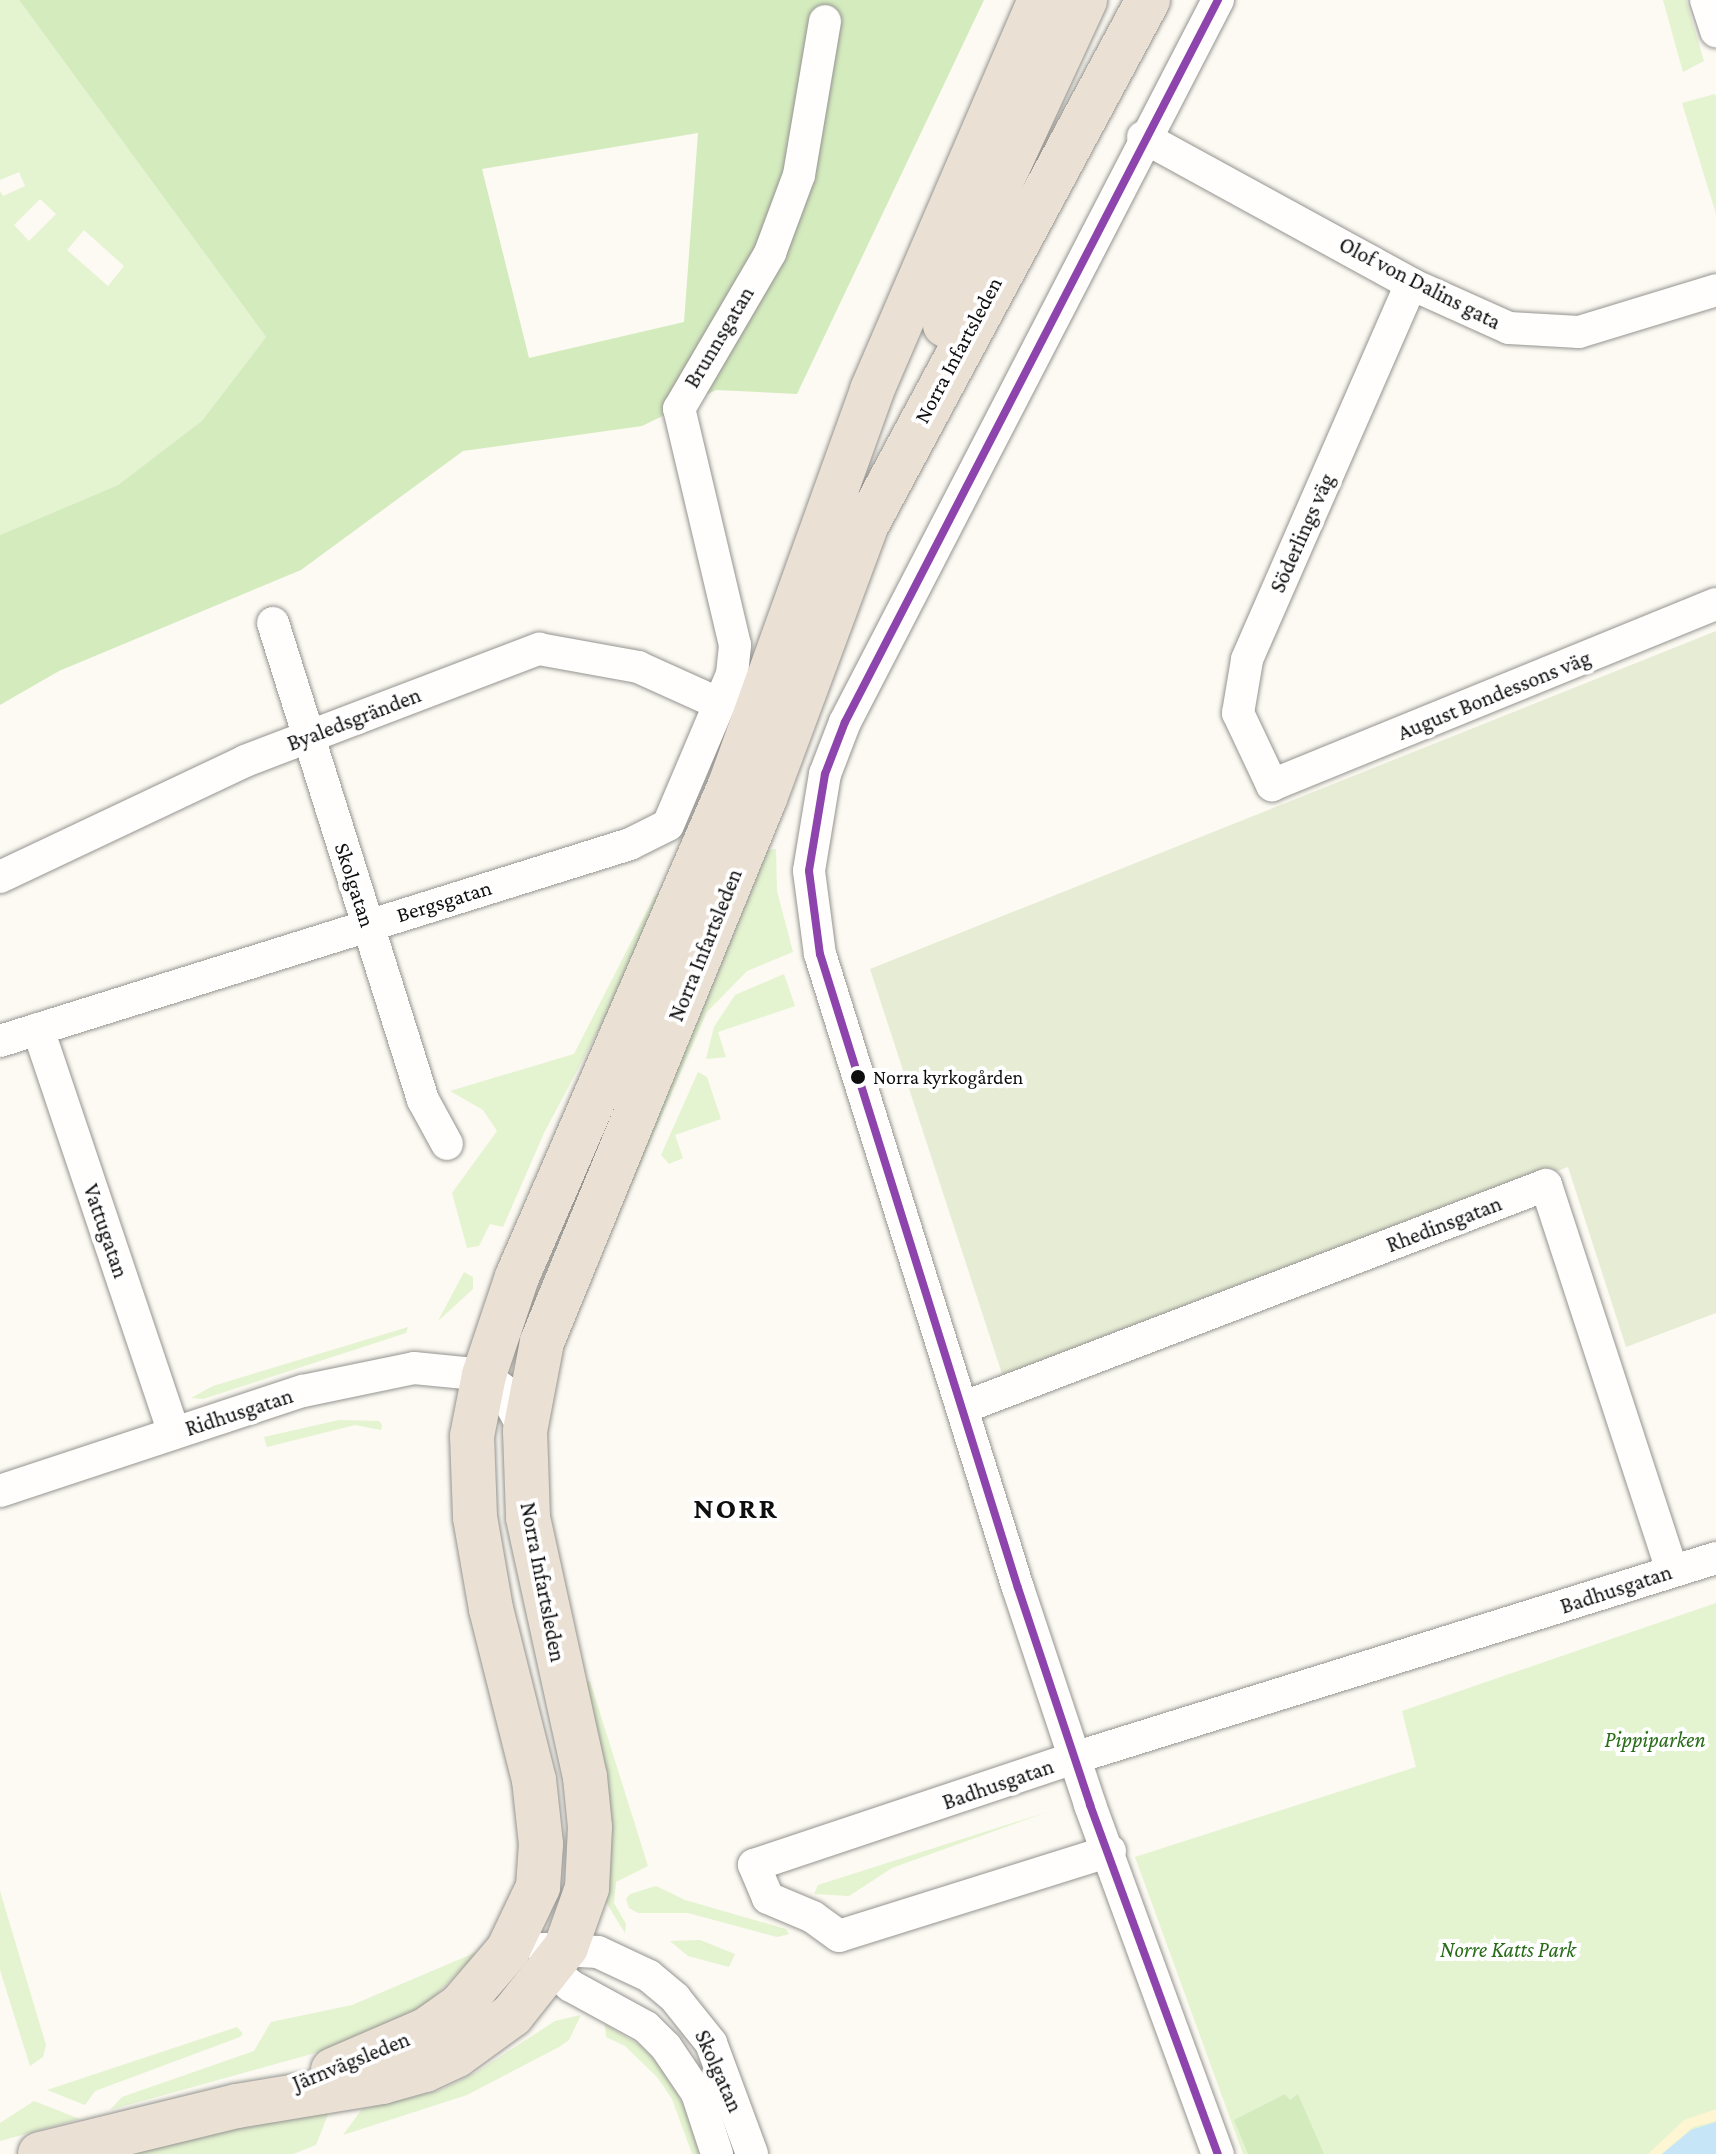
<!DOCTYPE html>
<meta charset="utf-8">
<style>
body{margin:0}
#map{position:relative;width:1716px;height:2154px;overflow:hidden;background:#fcfaf2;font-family:"Crimson Pro",serif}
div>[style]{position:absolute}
.green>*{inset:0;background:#e4f3d0}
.forest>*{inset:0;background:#d4ebbe}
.sand>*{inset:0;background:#fef5d2}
.cemetery>*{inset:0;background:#e7edd5}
.water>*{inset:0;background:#c6e6f8}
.roads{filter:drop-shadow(0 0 2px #959491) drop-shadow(0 0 2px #959491)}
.minor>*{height:32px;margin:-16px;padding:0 16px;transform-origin:16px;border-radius:16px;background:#fffefd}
.highway>*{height:44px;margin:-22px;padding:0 22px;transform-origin:22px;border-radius:22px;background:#ebe0d4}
.bus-1>*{height:8px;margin:-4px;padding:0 4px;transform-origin:4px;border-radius:4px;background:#8e44ad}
.dots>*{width:22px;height:22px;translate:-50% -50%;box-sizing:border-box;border:4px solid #fff;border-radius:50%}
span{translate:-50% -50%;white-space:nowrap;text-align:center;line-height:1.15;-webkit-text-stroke:8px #fff;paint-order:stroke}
.bus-label{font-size:20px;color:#0e0e0e}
.left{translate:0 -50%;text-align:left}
.street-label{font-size:22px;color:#0e0e0e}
.park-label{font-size:22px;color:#286c19;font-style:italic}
.district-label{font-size:30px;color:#0e0e0e;font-weight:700;letter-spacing:2px}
</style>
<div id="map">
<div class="green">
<i style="clip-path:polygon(evenodd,0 0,19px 0,266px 337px,202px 422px,118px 485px,0 535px,0 191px,3px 196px,25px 186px,19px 172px,0 180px,0 0,40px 199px,56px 214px,29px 241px,14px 225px,40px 199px,0 0,84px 230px,124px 266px,108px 286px,67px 250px,84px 230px)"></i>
<i style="clip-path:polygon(1663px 0,1686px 0,1704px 61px,1683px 72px)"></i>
<i style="clip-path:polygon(1715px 94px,1716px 98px,1716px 214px,1682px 103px)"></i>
<i style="clip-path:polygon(776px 849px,777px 891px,793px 952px,747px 971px,707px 1012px,597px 1264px,767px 850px)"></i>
<i style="clip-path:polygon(669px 884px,649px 935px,544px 1133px,503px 1227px,490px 1224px,479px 1246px,467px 1248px,452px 1193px,497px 1131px,483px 1110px,450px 1091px,574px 1054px,654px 897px)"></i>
<i style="clip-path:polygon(784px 974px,795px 1006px,718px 1032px,726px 1057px,706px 1059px,714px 1027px,735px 995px)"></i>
<i style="clip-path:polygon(698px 1072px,707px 1077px,721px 1119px,675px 1135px,683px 1158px,669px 1164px,661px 1155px)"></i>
<i style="clip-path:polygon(464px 1272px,473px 1277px,473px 1289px,438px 1321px)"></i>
<i style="clip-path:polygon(408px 1327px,406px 1333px,203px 1399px,191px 1398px,213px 1386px)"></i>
<i style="clip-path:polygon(339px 1420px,379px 1421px,382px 1425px,381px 1430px,355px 1425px,267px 1447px,264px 1437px)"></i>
<i style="clip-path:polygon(1716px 1603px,1716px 2154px,1243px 2154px,1135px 1857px,1416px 1767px,1402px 1711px)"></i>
<i style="clip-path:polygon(590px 1681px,648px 1866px,616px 1882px,614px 1903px,626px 1924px,625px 1933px,604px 1899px,581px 1683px)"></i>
<i style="clip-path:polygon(1047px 1812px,892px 1868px,849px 1896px,814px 1894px,818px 1885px)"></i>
<i style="clip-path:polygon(656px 1886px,685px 1900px,786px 1929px,789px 1934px,777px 1937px,688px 1913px,638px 1913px,629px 1908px,626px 1899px,630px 1894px)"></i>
<i style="clip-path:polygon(0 1891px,46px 2045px,43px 2057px,30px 2066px,0 1970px)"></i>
<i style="clip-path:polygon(700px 1940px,735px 1954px,729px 1967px,688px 1956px,670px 1941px)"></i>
<i style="clip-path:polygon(479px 1951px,420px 2011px,344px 2045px,110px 2110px,122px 2097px,254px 2051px,271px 2022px,352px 2005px)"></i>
<i style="clip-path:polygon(581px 2015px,569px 2040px,559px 2047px,467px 2095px,343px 2135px,362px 2109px,438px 2091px,475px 2073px,555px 2021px)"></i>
<i style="clip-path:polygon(605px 2024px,641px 2046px,664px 2070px,689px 2115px,701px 2154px,692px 2154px,672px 2099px,657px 2077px,625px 2046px,606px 2037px)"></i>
<i style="clip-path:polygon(237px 2027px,243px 2034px,240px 2037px,95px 2091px,85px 2105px,47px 2090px)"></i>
<i style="clip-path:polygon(34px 2101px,80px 2119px,0 2141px,0 2123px)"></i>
<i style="clip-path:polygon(329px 2112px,316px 2145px,293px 2154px,131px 2154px,213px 2132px)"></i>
</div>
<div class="forest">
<i style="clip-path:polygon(evenodd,19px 0,984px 0,797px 394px,716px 390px,642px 426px,463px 451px,301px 570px,59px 671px,0 705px,0 535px,118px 485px,202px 421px,266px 337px,19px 0,698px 133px,684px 322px,529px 358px,482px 169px,698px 133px)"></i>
<i style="clip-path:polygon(1285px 2094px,1290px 2100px,1298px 2094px,1324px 2154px,1248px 2154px,1234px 2120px)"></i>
</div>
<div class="sand">
<i style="clip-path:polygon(1716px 2109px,1716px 2121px,1693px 2127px,1662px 2154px,1648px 2154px,1684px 2120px)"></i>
</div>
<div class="cemetery">
<i style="clip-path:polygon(1716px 631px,1716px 1313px,1626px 1347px,1568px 1167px,1004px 1380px,870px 969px)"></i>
</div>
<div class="water">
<i style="clip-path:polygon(1716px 2122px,1716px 2154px,1662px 2154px,1691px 2130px)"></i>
</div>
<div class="roads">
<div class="minor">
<i style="left:1218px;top:0;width:813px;rotate:117.32deg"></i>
<i style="left:845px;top:722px;width:56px;rotate:111deg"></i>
<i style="left:825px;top:774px;width:98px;rotate:99.4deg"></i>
<i style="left:809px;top:871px;width:84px;rotate:82.5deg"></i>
<i style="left:820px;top:954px;width:664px;rotate:72.66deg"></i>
<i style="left:1018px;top:1588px;width:229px;rotate:71.6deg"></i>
<i style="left:1090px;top:1805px;width:372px;rotate:69.9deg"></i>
<i style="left:1706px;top:0;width:33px;rotate:72deg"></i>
<i style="left:1143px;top:137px;width:306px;rotate:28.7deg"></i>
<i style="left:1411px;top:284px;width:107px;rotate:24.2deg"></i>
<i style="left:1509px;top:328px;width:70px;rotate:3.3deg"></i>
<i style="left:1579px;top:332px;width:143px;rotate:-17deg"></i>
<i style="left:1411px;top:284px;width:410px;rotate:113.6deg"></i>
<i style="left:1247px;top:660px;width:54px;rotate:99.6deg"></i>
<i style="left:1238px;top:713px;width:80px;rotate:64.7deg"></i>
<i style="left:1272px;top:785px;width:479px;rotate:-22.2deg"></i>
<i style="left:273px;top:623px;width:500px;rotate:72.54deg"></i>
<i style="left:423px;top:1100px;width:50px;rotate:61.4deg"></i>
<i style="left:0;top:877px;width:271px;rotate:-25.3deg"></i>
<i style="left:245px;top:761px;width:315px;rotate:-20.9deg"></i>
<i style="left:539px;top:649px;width:101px;rotate:10.3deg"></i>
<i style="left:638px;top:667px;width:90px;rotate:24.3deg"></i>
<i style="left:38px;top:1029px;width:426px;rotate:71.4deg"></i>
<i style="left:0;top:1041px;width:660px;rotate:-17.36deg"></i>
<i style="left:630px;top:844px;width:42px;rotate:-26.6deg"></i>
<i style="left:668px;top:825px;width:164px;rotate:-67deg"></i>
<i style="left:732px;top:674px;width:29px;rotate:-84deg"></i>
<i style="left:735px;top:645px;width:243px;rotate:-103.3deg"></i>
<i style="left:679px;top:409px;width:181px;rotate:-59.7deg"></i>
<i style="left:770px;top:253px;width:83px;rotate:-69.6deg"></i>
<i style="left:799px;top:175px;width:156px;rotate:-80.4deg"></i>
<i style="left:962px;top:1408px;width:625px;rotate:-20.9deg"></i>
<i style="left:1546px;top:1185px;width:406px;rotate:71.9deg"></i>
<i style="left:0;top:1491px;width:319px;rotate:-18.3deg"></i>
<i style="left:303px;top:1391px;width:113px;rotate:-11.7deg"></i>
<i style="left:414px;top:1368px;width:70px;rotate:5.7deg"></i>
<i style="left:484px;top:1375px;width:24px;rotate:38deg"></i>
<i style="left:503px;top:1390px;width:47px;rotate:61.8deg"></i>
<i style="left:1110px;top:1851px;width:284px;rotate:162.6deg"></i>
<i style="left:839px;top:1936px;width:32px;rotate:-144deg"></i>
<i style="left:813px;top:1917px;width:49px;rotate:-157.1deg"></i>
<i style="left:768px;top:1898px;width:36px;rotate:-113deg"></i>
<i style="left:754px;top:1865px;width:337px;rotate:-18.5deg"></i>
<i style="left:1074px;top:1758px;width:672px;rotate:-17.3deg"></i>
<i style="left:542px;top:1949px;width:24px;rotate:62deg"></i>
<i style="left:553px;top:1970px;width:24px;rotate:42deg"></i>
<i style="left:571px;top:1986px;width:85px;rotate:28.7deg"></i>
<i style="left:646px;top:2027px;width:28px;rotate:45deg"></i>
<i style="left:666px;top:2047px;width:55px;rotate:56deg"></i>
<i style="left:697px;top:2093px;width:64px;rotate:71.8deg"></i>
<i style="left:545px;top:1949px;width:53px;rotate:3.2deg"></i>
<i style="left:598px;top:1952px;width:56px;rotate:25.2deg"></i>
<i style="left:649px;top:1976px;width:34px;rotate:40deg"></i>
<i style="left:675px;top:1998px;width:58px;rotate:51.3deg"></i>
<i style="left:711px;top:2043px;width:118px;rotate:69.7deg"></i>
</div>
<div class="highway">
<i style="left:945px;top:325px;width:156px;rotate:-68.5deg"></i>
<i style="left:1002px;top:180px;width:198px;rotate:-65.2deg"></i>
<i style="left:333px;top:2070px;width:101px;rotate:-23.3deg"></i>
<i style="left:426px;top:2030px;width:42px;rotate:-35.2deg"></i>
<i style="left:460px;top:2006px;width:74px;rotate:-49.4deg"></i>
<i style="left:508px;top:1950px;width:70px;rotate:-64.5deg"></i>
<i style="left:538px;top:1887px;width:43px;rotate:-86deg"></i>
<i style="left:541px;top:1844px;width:64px;rotate:-96.2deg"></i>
<i style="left:534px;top:1780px;width:176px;rotate:-104.1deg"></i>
<i style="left:491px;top:1609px;width:93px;rotate:-99.9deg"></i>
<i style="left:475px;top:1517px;width:81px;rotate:-92.1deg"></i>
<i style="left:472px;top:1436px;width:62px;rotate:-78.9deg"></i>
<i style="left:484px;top:1375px;width:103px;rotate:-71.4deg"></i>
<i style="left:517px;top:1277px;width:536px;rotate:-66.59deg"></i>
<i style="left:730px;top:785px;width:420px;rotate:-70.2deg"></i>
<i style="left:872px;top:390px;width:425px;rotate:-66.7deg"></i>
<i style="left:40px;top:2154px;width:203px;rotate:-13.7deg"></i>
<i style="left:237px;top:2106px;width:147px;rotate:-9.4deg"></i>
<i style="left:382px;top:2082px;width:45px;rotate:-15.6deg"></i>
<i style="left:425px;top:2070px;width:35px;rotate:-25deg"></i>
<i style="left:457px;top:2055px;width:68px;rotate:-36deg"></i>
<i style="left:512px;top:2015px;width:87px;rotate:-51.5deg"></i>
<i style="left:566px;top:1947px;width:63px;rotate:-70.4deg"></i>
<i style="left:587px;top:1888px;width:61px;rotate:-87.2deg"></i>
<i style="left:590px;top:1827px;width:50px;rotate:-95.7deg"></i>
<i style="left:585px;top:1777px;width:266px;rotate:-102.4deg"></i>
<i style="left:528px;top:1517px;width:86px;rotate:-92deg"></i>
<i style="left:525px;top:1431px;width:91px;rotate:-79.2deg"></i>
<i style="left:542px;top:1342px;width:588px;rotate:-67.71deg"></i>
<i style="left:765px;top:798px;width:290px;rotate:-69.6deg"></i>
<i style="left:866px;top:526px;width:597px;rotate:-61.8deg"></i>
</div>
</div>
<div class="bus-1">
<i style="left:1218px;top:0;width:813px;rotate:117.32deg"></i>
<i style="left:845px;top:722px;width:56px;rotate:111deg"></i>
<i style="left:825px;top:774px;width:98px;rotate:99.4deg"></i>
<i style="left:809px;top:871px;width:84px;rotate:82.5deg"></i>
<i style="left:820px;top:954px;width:664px;rotate:72.66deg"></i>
<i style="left:1018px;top:1588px;width:229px;rotate:71.6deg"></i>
<i style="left:1090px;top:1805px;width:372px;rotate:69.9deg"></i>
</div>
<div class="dots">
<i style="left:858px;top:1077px;background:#0e0e0e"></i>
</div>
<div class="bus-label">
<span class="left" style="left:873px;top:1077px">Norra kyrkogården</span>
</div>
<div class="street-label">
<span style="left:1420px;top:283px;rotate:27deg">Olof von Dalins gata</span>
<span style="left:719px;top:337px;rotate:-59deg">Brunnsgatan</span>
<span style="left:958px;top:350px;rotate:-62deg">Norra Infartsleden</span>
<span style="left:1302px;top:533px;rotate:-66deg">Söderlings väg</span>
<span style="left:1494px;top:695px;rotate:-22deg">August Bondessons väg</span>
<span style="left:354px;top:719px;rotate:-21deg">Byaledsgränden</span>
<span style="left:355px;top:885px;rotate:72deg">Skolgatan</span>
<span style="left:444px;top:901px;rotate:-17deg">Bergsgatan</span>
<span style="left:705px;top:945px;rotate:-68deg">Norra Infartsleden</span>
<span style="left:1444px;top:1224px;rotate:-21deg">Rhedinsgatan</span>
<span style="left:106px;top:1231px;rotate:71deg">Vattugatan</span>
<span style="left:239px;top:1412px;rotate:-18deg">Ridhusgatan</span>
<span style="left:543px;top:1582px;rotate:79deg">Norra Infartsleden</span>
<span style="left:1616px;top:1589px;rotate:-18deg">Badhusgatan</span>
<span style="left:998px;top:1784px;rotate:-19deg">Badhusgatan</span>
<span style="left:351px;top:2061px;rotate:-22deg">Järnvägsleden</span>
<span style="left:719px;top:2071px;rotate:66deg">Skolgatan</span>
</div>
<div class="park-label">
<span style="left:1655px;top:1740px">Pippiparken</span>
<span style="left:1508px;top:1950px">Norre Katts Park</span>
</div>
<div class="district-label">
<span style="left:736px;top:1508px">NORR</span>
</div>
</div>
